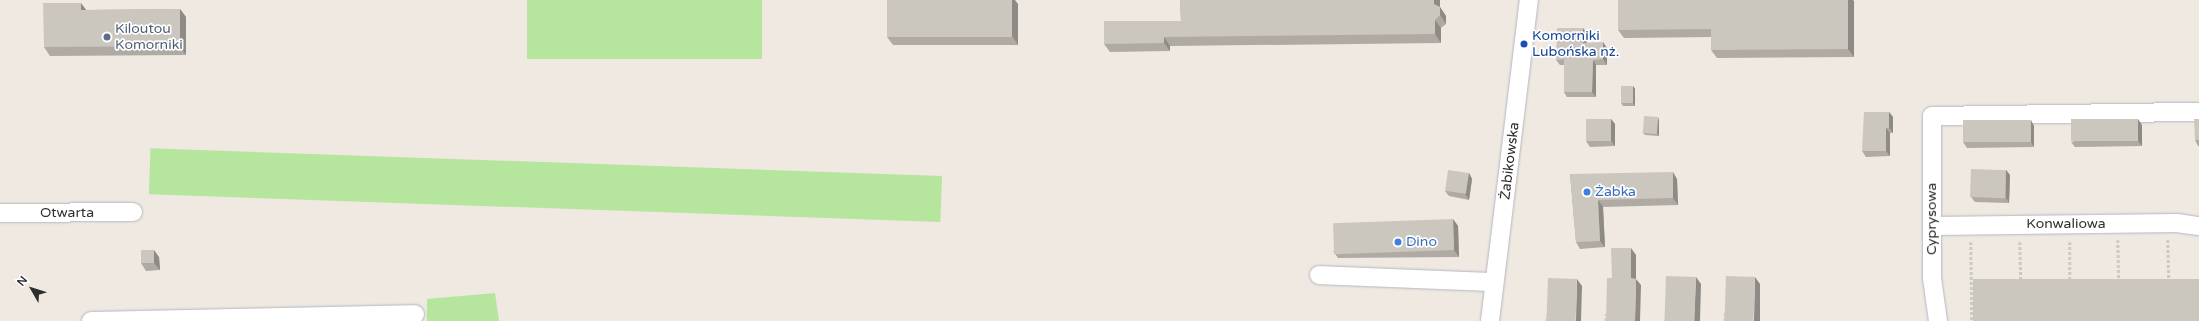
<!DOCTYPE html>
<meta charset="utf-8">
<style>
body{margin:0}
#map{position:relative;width:2199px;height:321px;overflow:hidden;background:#efe9e1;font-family:"Varela Round",sans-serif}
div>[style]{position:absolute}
.green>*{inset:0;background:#b6e59e;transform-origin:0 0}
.path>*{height:2.5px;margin-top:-1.25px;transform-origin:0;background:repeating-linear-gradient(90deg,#c9c9c9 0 3px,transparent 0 5px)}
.roads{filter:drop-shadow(0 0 1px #b4b7c1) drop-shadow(0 0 1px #b4b7c1)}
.minor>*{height:18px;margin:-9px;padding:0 9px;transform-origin:9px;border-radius:9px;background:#fff}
.wall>*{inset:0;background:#afaba4}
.shaded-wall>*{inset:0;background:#8e8b86}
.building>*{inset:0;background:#cbc7bf;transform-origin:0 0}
.dots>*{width:11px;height:11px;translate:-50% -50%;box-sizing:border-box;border:2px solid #fff;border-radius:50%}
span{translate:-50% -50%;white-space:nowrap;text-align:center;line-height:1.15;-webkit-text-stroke:3.5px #fff;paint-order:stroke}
.service-label{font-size:14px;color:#4e5e75}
.left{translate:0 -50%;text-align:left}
.transit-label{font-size:14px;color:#164399}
.street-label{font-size:14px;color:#2e2e2e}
.shop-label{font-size:14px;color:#366cbe}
.north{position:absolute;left:12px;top:269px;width:40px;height:40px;-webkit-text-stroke:3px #fff;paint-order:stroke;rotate:309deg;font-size:11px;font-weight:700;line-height:16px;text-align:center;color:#2e2e2e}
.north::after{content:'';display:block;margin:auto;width:14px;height:18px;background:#2e2e2e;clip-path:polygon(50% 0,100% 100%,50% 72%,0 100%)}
</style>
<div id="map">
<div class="green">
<i style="left:527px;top:0;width:235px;height:59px"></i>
<i style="left:942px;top:176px;width:46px;height:792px;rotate:92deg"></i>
<i style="clip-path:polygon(495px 293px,499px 321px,427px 321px,427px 299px)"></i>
</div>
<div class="path">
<i style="left:2118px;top:240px;width:43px;rotate:88.7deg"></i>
<i style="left:2168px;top:240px;width:43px;rotate:88.7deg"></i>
<i style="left:1971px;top:242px;width:79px;rotate:89.3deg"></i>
<i style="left:2020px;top:242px;width:41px;rotate:88.6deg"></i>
<i style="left:2070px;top:242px;width:41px;rotate:90deg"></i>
<i style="left:1547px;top:321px;width:6px;rotate:-90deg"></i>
<i style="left:1547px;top:315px;width:3px"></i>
<i style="left:1606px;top:321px;width:7px;rotate:-90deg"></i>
<i style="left:1606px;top:314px;width:3px"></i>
<i style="left:1725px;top:321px;width:8px;rotate:-90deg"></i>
<i style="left:1725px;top:313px;width:3px;rotate:-18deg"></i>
</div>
<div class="roads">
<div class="minor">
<i style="left:0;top:213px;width:133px;rotate:-0.4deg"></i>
<i style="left:1933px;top:226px;width:244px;rotate:-0.7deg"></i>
<i style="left:2177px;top:223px;width:22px;rotate:8deg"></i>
<i style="left:1319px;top:275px;width:175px;rotate:2.3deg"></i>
<i style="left:91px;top:321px;width:324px;rotate:-1.2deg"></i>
<i style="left:1490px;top:321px;width:323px;rotate:-83.1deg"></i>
<i style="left:1938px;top:321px;width:43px;rotate:-97.9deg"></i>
<i style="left:1932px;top:278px;width:162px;rotate:-90deg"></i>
<i style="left:1932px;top:116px;width:267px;rotate:-0.9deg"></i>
</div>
</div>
<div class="wall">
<i style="clip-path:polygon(1180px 0,1440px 0,1440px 7px,1446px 16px,1446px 24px,1441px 28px,1441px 43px,1170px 46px,1170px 51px,1110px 52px,1104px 44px,1181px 21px)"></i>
<i style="clip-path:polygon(1854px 1px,1854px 57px,1717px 58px,1711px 50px,1711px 37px,1624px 38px,1618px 30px)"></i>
<i style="clip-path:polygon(1018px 4px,1018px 45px,893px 45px,887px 37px)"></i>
<i style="clip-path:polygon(180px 9px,186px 17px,186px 55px,50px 56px,44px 47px,86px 10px)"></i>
<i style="clip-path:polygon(1587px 33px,1587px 43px,1607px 48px,1607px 65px,1596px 65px,1596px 97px,1567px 97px,1564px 92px,1564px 65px,1560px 65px,1556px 60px)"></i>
<i style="clip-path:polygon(1633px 86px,1635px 89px,1635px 106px,1623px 106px,1621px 103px)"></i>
<i style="clip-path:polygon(1889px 112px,1893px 117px,1893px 133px,1890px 133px,1890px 156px,1866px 157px,1862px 151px)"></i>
<i style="clip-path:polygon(1611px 119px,1615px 124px,1615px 146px,1590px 147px,1586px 141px)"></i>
<i style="clip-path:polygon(2199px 119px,2199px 146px,2198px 146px,2195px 140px)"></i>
<i style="clip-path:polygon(1659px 120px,1659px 136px,1645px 135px,1643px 133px)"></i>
<i style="clip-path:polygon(2142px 125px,2142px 146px,2075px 147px,2071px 142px)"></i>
<i style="clip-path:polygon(2034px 126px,2034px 147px,1967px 148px,1963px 142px)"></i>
<i style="clip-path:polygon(2006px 170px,2010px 175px,2009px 203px,1975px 202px,1971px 197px)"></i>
<i style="clip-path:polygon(1469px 173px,1472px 179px,1469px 200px,1449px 196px,1445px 191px)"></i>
<i style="clip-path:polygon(1570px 174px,1677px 179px,1678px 205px,1603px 207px,1605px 247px,1580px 249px,1576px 242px)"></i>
<i style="clip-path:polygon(1453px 219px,1458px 226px,1459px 257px,1338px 258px,1333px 251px)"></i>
<i style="clip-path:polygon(159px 257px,160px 270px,146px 271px,141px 263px)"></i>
</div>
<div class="shaded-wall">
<i style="clip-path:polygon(1012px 0,1015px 0,1018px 4px,1018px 45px,1012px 36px)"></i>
<i style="clip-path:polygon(1434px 0,1440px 0,1440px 12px,1434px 4px)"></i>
<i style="clip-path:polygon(1848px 0,1853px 0,1854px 1px,1854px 57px,1848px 49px)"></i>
<i style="clip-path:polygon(81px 3px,87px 11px,81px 10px)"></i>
<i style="clip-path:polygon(1440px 7px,1446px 16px,1446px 24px,1440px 15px)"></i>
<i style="clip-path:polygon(180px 9px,186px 17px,186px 55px,180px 46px)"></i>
<i style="clip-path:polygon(1435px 20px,1441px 28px,1441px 43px,1435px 34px)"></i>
<i style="clip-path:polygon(1583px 28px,1587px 33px,1587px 48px,1583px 43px)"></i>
<i style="clip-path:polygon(1164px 37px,1170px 46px,1170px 51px,1164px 43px)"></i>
<i style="clip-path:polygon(1603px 42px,1607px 48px,1607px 65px,1603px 59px)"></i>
<i style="clip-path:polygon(1593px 60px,1596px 65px,1596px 97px,1592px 92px)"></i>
<i style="clip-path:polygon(1633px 86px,1635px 89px,1635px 106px,1633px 103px)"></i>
<i style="clip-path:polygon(1889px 112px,1893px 117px,1893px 133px,1889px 128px)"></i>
<i style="clip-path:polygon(1658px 117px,1659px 120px,1659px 136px,1657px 133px)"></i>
<i style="clip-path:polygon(1611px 119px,1615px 124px,1615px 146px,1611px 141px)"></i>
<i style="clip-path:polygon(2138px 119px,2142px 125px,2142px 146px,2138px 141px)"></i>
<i style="clip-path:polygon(2031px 120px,2034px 126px,2034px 147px,2031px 142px)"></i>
<i style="clip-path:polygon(1886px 128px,1890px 133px,1890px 156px,1886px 151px)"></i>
<i style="clip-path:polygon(2006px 170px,2010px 175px,2009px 203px,2006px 198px)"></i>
<i style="clip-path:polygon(1673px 172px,1677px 179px,1678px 205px,1673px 198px)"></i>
<i style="clip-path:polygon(1469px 173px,1472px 179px,1469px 200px,1465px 194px)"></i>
<i style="clip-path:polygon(1598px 200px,1603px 207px,1605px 247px,1600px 241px)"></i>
<i style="clip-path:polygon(1453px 219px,1458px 226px,1459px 257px,1454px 250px)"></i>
<i style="clip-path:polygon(1631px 248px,1636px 255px,1636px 285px,1631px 278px)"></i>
<i style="clip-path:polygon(154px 250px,159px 257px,160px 270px,154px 263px)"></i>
<i style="clip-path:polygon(1696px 277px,1701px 284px,1700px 321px,1694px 321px)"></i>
<i style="clip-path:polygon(1755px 277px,1760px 284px,1760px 321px,1754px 321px)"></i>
<i style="clip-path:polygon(1577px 279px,1582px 286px,1581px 321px,1576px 321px)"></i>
<i style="clip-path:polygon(1636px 279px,1641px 285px,1640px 321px,1635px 321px)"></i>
</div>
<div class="building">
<i style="left:887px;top:0;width:125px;height:37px"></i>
<i style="clip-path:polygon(1180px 0,1434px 0,1434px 4px,1440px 7px,1440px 15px,1435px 20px,1435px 34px,1164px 37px,1164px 43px,1104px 44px,1104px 21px,1181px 21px)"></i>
<i style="clip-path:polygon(1618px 0,1848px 0,1848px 49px,1711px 50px,1711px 29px,1618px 30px)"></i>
<i style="clip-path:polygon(43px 3px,81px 3px,81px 10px,180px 9px,180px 46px,44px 47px)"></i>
<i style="clip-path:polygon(1557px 28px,1583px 28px,1583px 43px,1603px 42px,1603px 59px,1593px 60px,1592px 92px,1564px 92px,1564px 59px,1556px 60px)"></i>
<i style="left:1621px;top:86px;width:12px;height:17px"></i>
<i style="clip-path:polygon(1864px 112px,1889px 112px,1889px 128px,1886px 128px,1886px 151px,1862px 151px)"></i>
<i style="left:1644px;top:116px;width:14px;height:17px;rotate:4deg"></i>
<i style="left:1586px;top:119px;width:25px;height:22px"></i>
<i style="left:2138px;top:119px;width:22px;height:67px;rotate:90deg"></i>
<i style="clip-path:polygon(2194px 119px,2199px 119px,2199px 140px,2195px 140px)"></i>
<i style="left:2031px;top:120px;width:22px;height:68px;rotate:90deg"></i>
<i style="left:1971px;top:169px;width:35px;height:28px;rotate:2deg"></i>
<i style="left:1448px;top:170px;width:21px;height:21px;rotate:8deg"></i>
<i style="clip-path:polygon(1673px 172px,1673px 198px,1598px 200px,1600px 241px,1576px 242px,1570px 174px)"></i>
<i style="left:1453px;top:219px;width:31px;height:120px;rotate:88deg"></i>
<i style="clip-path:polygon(1611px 248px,1631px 248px,1631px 278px,1636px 279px,1635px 321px,1606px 321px,1607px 278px,1612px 278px)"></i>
<i style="left:141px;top:250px;width:13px;height:13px"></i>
<i style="left:1666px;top:276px;width:30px;height:45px;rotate:2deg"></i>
<i style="left:1726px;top:276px;width:29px;height:45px;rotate:2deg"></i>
<i style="left:1548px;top:278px;width:29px;height:43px;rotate:2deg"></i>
<i style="left:2199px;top:279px;width:42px;height:226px;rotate:90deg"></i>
</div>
<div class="dots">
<i style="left:107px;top:37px;background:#5c6f8a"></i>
<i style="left:1524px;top:44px;background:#1a4fb4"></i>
<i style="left:1587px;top:192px;background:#3f7fe0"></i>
<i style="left:1398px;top:242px;background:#3f7fe0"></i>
</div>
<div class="service-label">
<span class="left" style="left:115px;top:37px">Kiloutou<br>Komorniki</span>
</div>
<div class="transit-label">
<span class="left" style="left:1532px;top:44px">Komorniki<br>Lubońska nż.</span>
</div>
<div class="street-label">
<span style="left:1510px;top:161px;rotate:-83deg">Żabikowska</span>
<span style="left:67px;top:213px">Otwarta</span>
<span style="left:1932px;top:219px;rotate:-90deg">Cyprysowa</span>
<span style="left:2066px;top:224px">Konwaliowa</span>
</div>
<div class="shop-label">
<span class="left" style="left:1595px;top:192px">Żabka</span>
<span class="left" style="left:1406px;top:242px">Dino</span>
</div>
<div class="north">N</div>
</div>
